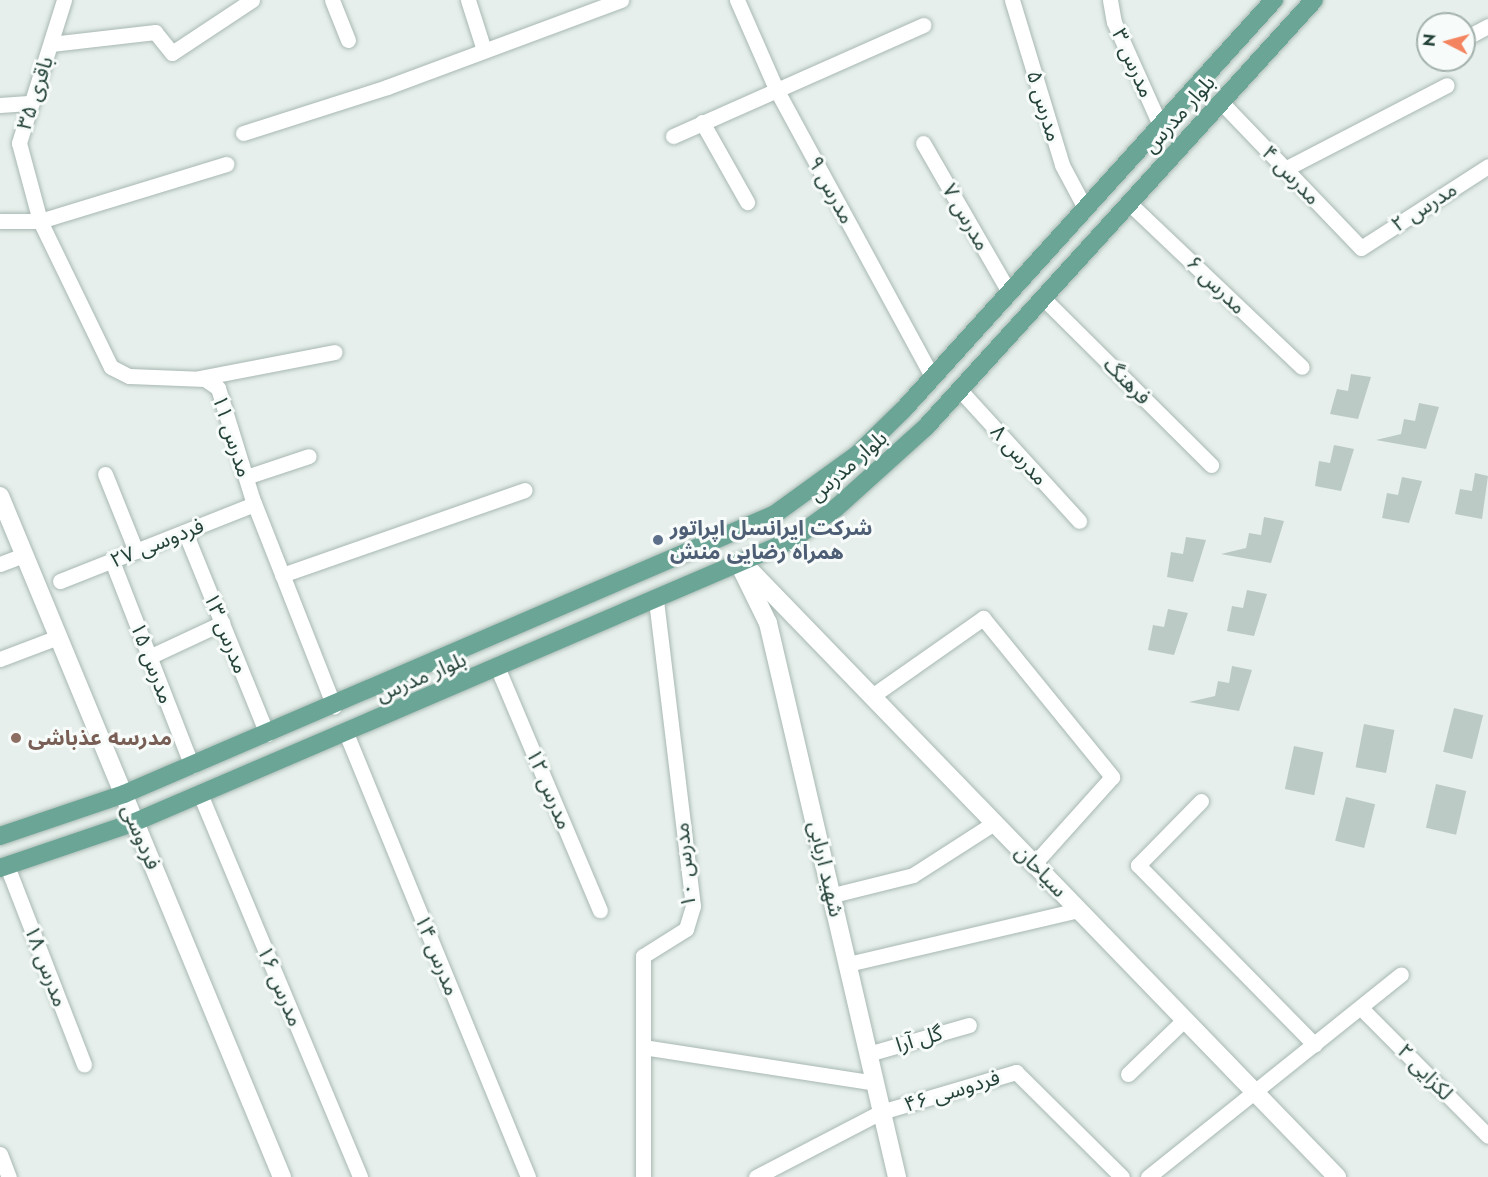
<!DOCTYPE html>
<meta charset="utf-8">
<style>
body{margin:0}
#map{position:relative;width:1488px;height:1177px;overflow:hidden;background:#e6efeb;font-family:Jost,"Noto Sans Arabic",sans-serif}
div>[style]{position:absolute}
.building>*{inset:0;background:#bbcac4;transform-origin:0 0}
.roads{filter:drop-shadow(0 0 2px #a8b8b2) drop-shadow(0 0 2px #a8b8b2)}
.minor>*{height:15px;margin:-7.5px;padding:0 7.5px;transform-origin:7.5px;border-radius:7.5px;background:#fff}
.tertiary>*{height:18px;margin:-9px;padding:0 9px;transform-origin:9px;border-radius:9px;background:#fff}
.secondary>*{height:18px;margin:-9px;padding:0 9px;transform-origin:9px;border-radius:9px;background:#fff}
.primary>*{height:18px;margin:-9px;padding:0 9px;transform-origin:9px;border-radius:9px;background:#6aa596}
.dots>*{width:16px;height:16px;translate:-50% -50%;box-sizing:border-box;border:3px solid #f7fbf9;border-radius:50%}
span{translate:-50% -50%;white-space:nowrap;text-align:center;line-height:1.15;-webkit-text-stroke:6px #f7fbf9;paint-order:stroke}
.street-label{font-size:21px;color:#24423a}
.service-label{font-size:21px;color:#4e5e75;font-weight:700}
.left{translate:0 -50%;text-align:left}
.education-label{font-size:21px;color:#785e54;font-weight:700}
.north{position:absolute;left:1416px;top:12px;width:60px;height:60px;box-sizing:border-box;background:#f7fbf9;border:2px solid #a3b1ad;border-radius:50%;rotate:276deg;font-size:16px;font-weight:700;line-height:24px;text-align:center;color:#24423a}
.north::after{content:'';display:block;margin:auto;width:21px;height:27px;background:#f4845f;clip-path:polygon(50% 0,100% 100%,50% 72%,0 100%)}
</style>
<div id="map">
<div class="building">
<i style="clip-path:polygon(1351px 374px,1371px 377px,1358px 419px,1330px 414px,1337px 389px,1348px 391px)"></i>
<i style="clip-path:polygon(1419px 403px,1439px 407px,1426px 449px,1376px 440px,1401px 434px,1404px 419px,1415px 421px)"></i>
<i style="clip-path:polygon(1334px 445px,1354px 449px,1341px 491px,1315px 486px,1319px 461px,1330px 463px)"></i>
<i style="clip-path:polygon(1475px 473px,1488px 476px,1482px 519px,1455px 514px,1460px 489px,1472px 491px)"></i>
<i style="clip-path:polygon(1402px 477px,1422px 481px,1409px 523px,1382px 518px,1387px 493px,1398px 495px)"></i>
<i style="clip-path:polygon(1264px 517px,1284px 521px,1271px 563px,1221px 554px,1246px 548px,1249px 533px,1261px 535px)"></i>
<i style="clip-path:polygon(1186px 537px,1206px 540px,1193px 582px,1167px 577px,1171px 552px,1183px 554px)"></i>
<i style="clip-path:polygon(1247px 590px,1267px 594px,1254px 636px,1227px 631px,1232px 606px,1243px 608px)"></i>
<i style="clip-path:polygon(1168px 609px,1188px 613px,1174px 655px,1148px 650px,1153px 625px,1164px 627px)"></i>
<i style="clip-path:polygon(1232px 666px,1252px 670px,1239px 711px,1189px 702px,1215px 696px,1218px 681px,1229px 683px)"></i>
<i style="left:1454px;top:708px;width:30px;height:45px;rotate:14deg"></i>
<i style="left:1364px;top:724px;width:31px;height:44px;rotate:11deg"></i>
<i style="left:1294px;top:746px;width:30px;height:44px;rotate:12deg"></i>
<i style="left:1436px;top:784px;width:31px;height:45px;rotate:13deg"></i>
<i style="left:1346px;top:797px;width:30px;height:45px;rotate:14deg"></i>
</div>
<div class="roads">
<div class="minor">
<i style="left:64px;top:0;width:150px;rotate:107.5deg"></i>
<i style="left:19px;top:143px;width:81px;rotate:74.9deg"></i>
<i style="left:40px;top:221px;width:162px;rotate:64.1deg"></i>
<i style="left:111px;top:367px;width:20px;rotate:27deg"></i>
<i style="left:129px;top:376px;width:76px;rotate:2.3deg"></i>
<i style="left:205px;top:379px;width:16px;rotate:35deg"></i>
<i style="left:218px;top:388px;width:115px;rotate:72.8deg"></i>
<i style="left:252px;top:498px;width:224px;rotate:68.5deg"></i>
<i style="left:332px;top:0;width:43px;rotate:68.2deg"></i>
<i style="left:468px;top:0;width:52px;rotate:72.3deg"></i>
<i style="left:737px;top:0;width:97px;rotate:66.3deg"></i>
<i style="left:776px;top:89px;width:327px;rotate:61.5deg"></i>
<i style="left:1012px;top:0;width:172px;rotate:73.1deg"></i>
<i style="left:1062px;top:165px;width:49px;rotate:61.9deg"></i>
<i style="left:1110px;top:0;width:22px;rotate:80deg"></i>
<i style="left:1114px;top:22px;width:113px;rotate:65.9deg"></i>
<i style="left:1473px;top:34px;width:17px;rotate:-28deg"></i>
<i style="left:51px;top:44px;width:105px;rotate:-6.6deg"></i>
<i style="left:155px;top:32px;width:27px;rotate:51deg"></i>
<i style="left:172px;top:53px;width:96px;rotate:-33.5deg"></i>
<i style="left:1221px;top:102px;width:202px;rotate:46.2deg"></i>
<i style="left:1361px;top:248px;width:151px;rotate:-32.8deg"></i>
<i style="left:0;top:105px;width:32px;rotate:-4deg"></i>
<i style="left:702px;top:122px;width:92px;rotate:60.6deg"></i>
<i style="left:243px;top:133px;width:151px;rotate:-17.7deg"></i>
<i style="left:387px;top:87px;width:250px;rotate:-20.4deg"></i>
<i style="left:673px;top:136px;width:274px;rotate:-23.9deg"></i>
<i style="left:923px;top:143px;width:172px;rotate:60deg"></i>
<i style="left:1285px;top:169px;width:182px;rotate:-27.4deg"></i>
<i style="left:1129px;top:203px;width:238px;rotate:43.5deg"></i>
<i style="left:0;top:221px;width:40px"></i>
<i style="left:40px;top:221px;width:195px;rotate:-17deg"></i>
<i style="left:1043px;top:298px;width:237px;rotate:44.8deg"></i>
<i style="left:200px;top:378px;width:137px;rotate:-10.9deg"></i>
<i style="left:960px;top:390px;width:177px;rotate:47.7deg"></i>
<i style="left:105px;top:474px;width:83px;rotate:68.1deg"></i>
<i style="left:246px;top:477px;width:66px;rotate:-18.4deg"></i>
<i style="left:185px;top:532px;width:218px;rotate:67.9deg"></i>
<i style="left:112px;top:561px;width:220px;rotate:68.7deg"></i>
<i style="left:0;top:564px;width:26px;rotate:-21deg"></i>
<i style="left:282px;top:575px;width:257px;rotate:-19.3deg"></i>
<i style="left:60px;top:581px;width:209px;rotate:-21.6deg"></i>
<i style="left:149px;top:657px;width:81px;rotate:-25deg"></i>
<i style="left:0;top:659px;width:62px;rotate:-20.8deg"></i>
<i style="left:498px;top:669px;width:262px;rotate:67.1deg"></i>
<i style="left:872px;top:696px;width:136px;rotate:-35.1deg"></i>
<i style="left:983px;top:618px;width:205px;rotate:50.9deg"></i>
<i style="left:1112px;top:777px;width:117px;rotate:131.9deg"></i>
<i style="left:346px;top:733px;width:480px;rotate:67.7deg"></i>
<i style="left:200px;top:794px;width:415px;rotate:67.3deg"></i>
<i style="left:1201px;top:801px;width:90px;rotate:134.5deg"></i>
<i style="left:1138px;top:865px;width:252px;rotate:45.5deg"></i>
<i style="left:7px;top:866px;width:213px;rotate:68.8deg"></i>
<i style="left:833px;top:895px;width:82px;rotate:-14deg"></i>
<i style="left:913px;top:875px;width:96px;rotate:-32.7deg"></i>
<i style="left:848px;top:964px;width:237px;rotate:-13.2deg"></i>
<i style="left:1361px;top:1008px;width:180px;rotate:45.2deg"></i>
<i style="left:643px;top:1047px;width:235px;rotate:8.8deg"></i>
<i style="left:868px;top:1054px;width:105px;rotate:-16deg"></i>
<i style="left:1128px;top:1074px;width:79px;rotate:-44deg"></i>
<i style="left:0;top:1154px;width:25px;rotate:69deg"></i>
<i style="left:643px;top:1177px;width:221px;rotate:-90deg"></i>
<i style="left:643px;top:956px;width:51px;rotate:-32.1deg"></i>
<i style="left:686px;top:929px;width:24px;rotate:-73deg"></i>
<i style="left:693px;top:906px;width:306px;rotate:-96.9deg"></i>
<i style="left:756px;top:1177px;width:141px;rotate:-27.5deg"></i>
<i style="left:881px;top:1112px;width:141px;rotate:-16.5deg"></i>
<i style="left:1016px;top:1072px;width:149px;rotate:44.7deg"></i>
<i style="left:1148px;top:1177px;width:324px;rotate:-38.7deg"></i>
</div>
<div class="tertiary">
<i style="left:744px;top:564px;width:853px;rotate:45.95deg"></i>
<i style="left:742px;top:570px;width:59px;rotate:63.9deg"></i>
<i style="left:768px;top:623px;width:569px;rotate:76.89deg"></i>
</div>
<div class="secondary">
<i style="left:0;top:496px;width:737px;rotate:67.51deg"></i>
</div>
<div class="primary">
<i style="left:0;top:836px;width:131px;rotate:-18.7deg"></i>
<i style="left:124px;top:794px;width:709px;rotate:-23.27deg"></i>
<i style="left:775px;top:514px;width:102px;rotate:-35.9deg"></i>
<i style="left:858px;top:454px;width:64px;rotate:-44.4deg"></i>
<i style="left:904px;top:409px;width:552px;rotate:-47.87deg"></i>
<i style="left:0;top:868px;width:143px;rotate:-18.8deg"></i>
<i style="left:135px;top:822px;width:715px;rotate:-23.23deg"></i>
<i style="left:792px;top:540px;width:54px;rotate:-36deg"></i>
<i style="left:836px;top:508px;width:120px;rotate:-42deg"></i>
<i style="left:925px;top:428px;width:578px;rotate:-47.73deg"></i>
</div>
</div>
<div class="dots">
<i style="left:658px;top:540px;background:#5c6f8a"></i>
<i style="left:16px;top:738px;background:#8d6e63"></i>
</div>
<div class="street-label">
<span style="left:1133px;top:63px;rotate:66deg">مدرس ۳</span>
<span style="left:35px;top:93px;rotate:-72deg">باقری ۳۵</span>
<span style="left:1044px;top:106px;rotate:73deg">مدرس ۵</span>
<span style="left:1179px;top:114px;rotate:-48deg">بلوار مدرس</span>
<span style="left:1291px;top:175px;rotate:46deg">مدرس ۴</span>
<span style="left:831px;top:190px;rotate:61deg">مدرس ۹</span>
<span style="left:1424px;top:207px;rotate:-33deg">مدرس ۲</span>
<span style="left:966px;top:217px;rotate:60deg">مدرس ۷</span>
<span style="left:1216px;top:285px;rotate:44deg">مدرس ۶</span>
<span style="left:1127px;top:381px;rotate:45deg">فرهنگ</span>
<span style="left:232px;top:436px;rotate:72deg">مدرس ۱۱</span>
<span style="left:1019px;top:455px;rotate:48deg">مدرس ۸</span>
<span style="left:848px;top:466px;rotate:-41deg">بلوار مدرس</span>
<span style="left:157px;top:543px;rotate:-22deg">فردوسی ۲۷</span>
<span style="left:226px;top:633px;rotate:68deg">مدرس ۱۳</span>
<span style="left:152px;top:663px;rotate:69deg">مدرس ۱۵</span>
<span style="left:421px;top:677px;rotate:-23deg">بلوار مدرس</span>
<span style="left:549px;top:789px;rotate:67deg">مدرس ۱۲</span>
<span style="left:141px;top:837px;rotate:67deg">فردوسی</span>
<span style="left:685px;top:865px;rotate:-95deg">مدرس ۱۰</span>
<span style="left:826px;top:869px;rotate:77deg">شهید اربابی</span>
<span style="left:1041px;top:871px;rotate:46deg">سیاحان</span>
<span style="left:437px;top:955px;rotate:68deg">مدرس ۱۴</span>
<span style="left:46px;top:966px;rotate:69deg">مدرس ۱۸</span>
<span style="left:280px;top:986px;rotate:67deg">مدرس ۱۶</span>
<span style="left:919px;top:1039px;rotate:-16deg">گل آرا</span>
<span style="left:1425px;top:1072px;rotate:46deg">لکزایی ۲</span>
<span style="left:952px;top:1091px;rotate:-17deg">فردوسی ۴۶</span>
</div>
<div class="service-label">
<span class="left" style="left:670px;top:540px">شرکت ایرانسل اپراتور<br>همراه رضایی منش</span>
</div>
<div class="education-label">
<span class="left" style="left:28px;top:738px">مدرسه عذباشی</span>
</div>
<div class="north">N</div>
</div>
